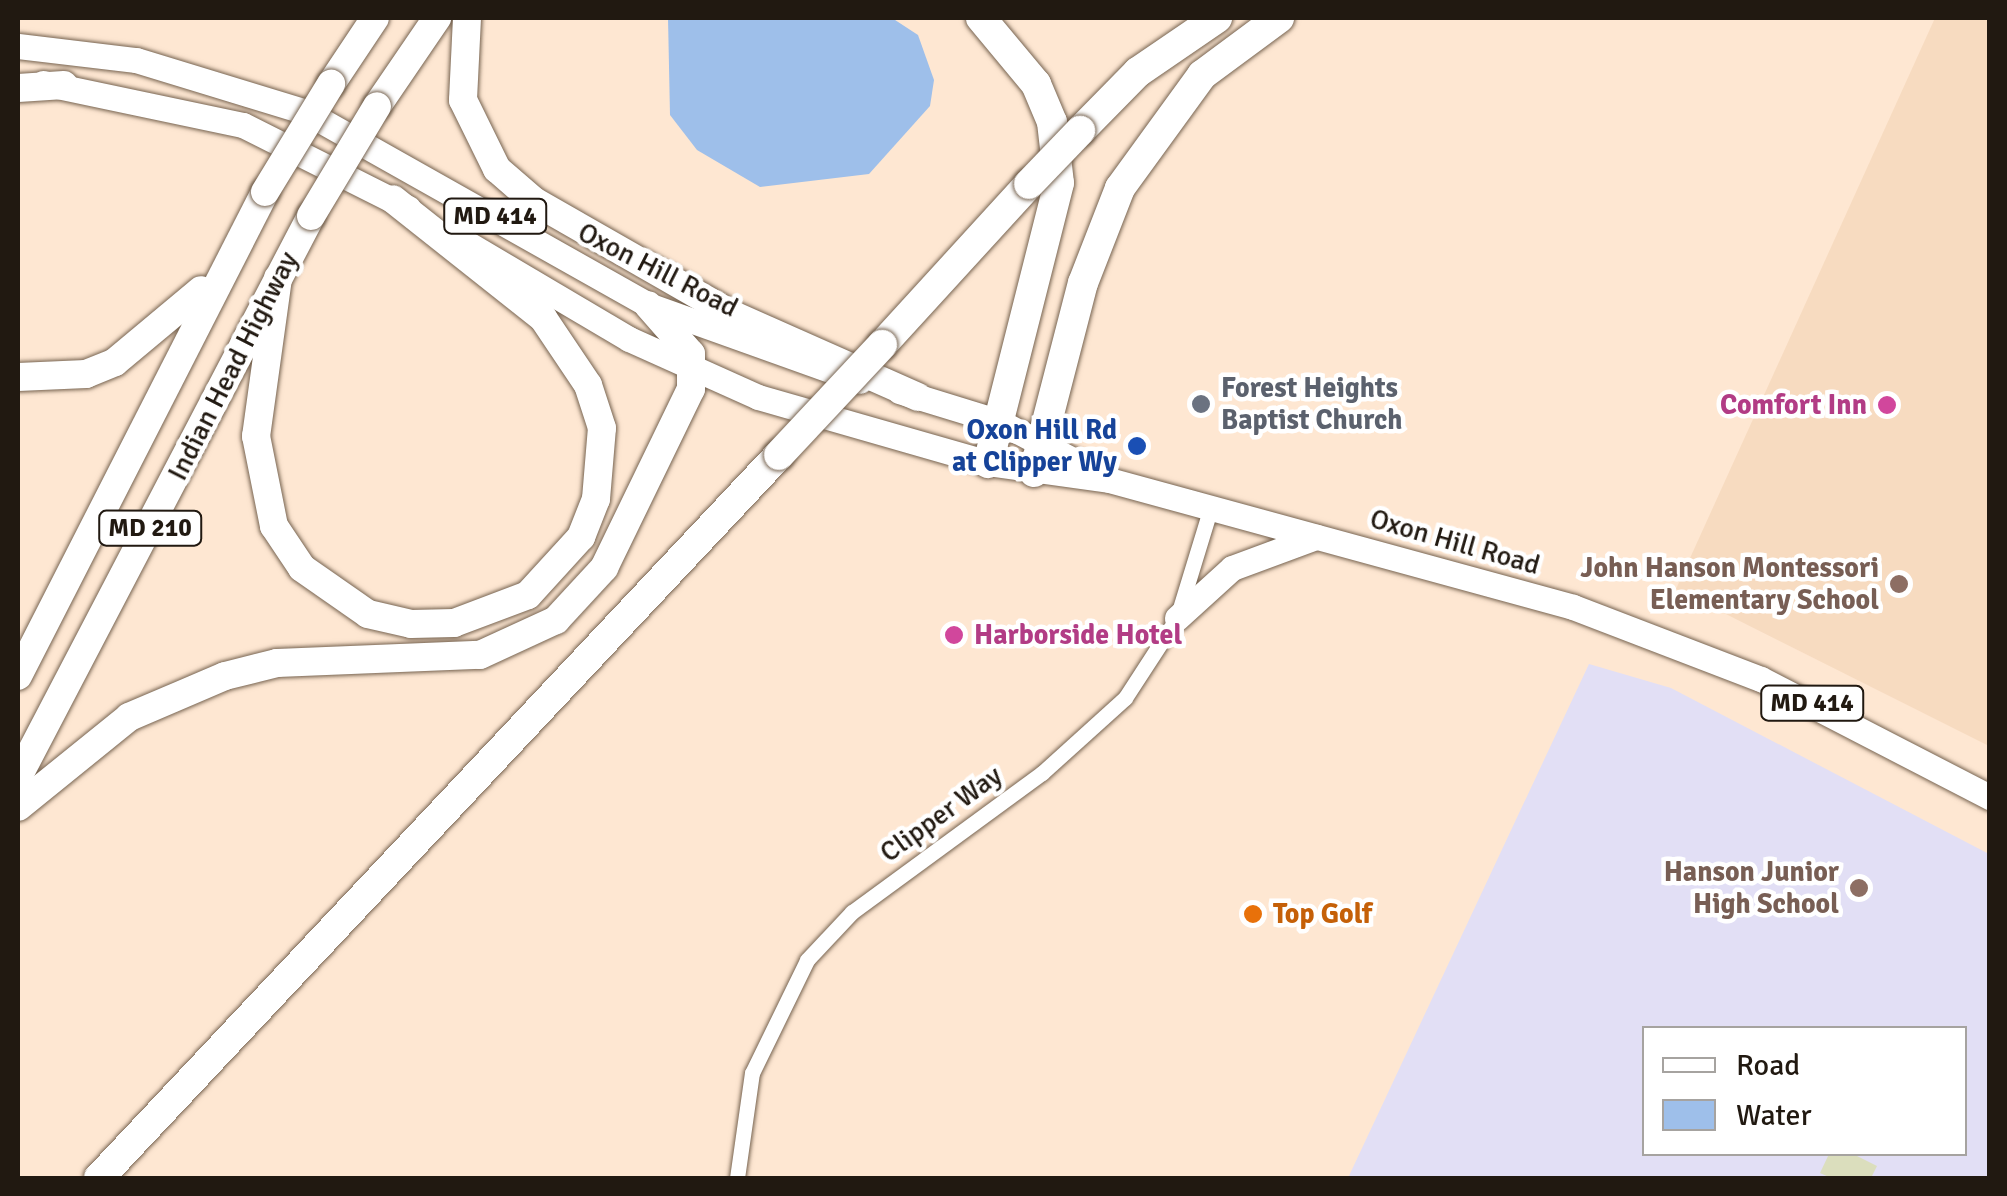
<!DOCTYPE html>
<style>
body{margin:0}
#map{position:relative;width:2007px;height:1196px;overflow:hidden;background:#fee7d2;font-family:Signika,sans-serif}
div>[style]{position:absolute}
.built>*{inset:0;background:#f7dbc0}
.education>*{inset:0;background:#e2dff5}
.green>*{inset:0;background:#dbdebd}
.water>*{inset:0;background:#9ebfea}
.roads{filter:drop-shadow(0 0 2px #766350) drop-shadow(0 0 2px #766350)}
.minor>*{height:15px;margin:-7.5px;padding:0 7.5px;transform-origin:7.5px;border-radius:7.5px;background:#fff}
.primary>*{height:25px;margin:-12.5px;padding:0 12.5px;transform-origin:12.5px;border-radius:12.5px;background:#fff}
.trunk>*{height:28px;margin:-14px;padding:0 14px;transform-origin:14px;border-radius:14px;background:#fff}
.motorway>*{height:30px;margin:-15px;padding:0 15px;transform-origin:15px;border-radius:15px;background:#fff}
.bridges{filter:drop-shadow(0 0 2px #766350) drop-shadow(0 0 2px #766350)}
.trunk-bridge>*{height:28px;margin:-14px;padding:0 14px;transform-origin:14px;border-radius:14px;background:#fff}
.motorway-bridge>*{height:30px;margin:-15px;padding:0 15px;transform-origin:15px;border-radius:15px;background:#fff}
.dots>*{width:28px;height:28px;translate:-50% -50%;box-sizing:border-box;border:5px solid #fff;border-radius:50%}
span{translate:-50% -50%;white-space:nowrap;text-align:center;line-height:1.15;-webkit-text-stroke:9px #fff;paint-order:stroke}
.shield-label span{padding:2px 8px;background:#fff;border:2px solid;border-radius:8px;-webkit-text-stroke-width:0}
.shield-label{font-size:25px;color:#211911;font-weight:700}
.street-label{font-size:28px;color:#211911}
.worship-label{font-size:28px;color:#5b616d;font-weight:700}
.left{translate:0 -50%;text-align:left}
.hotel-label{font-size:28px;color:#b23c85;font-weight:700}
.right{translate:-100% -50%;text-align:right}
.transit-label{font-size:28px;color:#164399;font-weight:700}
.education-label{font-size:28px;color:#785e54;font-weight:700}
.food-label{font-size:28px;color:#c56008;font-weight:700}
.frame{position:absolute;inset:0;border:20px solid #211911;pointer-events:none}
.legend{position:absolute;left:1642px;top:1026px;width:325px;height:130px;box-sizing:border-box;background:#fff;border:2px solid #a6a3a0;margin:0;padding:12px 18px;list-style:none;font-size:30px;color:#211911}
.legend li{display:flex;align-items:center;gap:20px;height:50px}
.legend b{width:50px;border:2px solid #a6a3a0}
</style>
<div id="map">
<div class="built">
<i style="clip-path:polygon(1935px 18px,1989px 19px,1989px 746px,1676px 589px)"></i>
</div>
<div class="education">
<i style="clip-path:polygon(evenodd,1589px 664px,1671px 688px,1989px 854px,1989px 1178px,1348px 1178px,1589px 664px,1644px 1028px,1964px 1028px,1964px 1154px,1644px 1154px,1644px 1028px)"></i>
</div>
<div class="green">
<i style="clip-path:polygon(1829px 1154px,1853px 1154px,1877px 1166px,1871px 1178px,1831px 1178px,1820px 1173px)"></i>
</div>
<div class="water">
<i style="clip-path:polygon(668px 18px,892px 18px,918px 35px,934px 80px,930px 106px,869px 174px,760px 187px,697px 150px,670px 115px)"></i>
</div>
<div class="roads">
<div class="minor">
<i style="left:737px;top:1178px;width:106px;rotate:-81.9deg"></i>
<i style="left:752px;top:1073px;width:126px;rotate:-64deg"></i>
<i style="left:807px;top:960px;width:66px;rotate:-46.8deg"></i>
<i style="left:852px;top:912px;width:235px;rotate:-36.2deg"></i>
<i style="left:1042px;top:773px;width:112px;rotate:-42.1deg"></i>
<i style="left:1125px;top:698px;width:95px;rotate:-57deg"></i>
<i style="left:1177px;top:618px;width:116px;rotate:-73deg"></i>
</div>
<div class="primary">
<i style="left:18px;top:46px;width:119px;rotate:6.8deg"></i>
<i style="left:136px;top:60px;width:178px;rotate:17deg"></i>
<i style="left:306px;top:112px;width:393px;rotate:29.4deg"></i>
<i style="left:648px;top:305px;width:225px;rotate:19.7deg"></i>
<i style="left:43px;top:83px;width:204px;rotate:11.9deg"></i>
<i style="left:243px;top:125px;width:185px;rotate:26.7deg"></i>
<i style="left:455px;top:236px;width:202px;rotate:30.6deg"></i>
<i style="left:629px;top:339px;width:141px;rotate:24.2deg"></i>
<i style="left:758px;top:397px;width:239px;rotate:16deg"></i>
<i style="left:988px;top:463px;width:122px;rotate:8deg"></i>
<i style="left:1109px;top:480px;width:481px;rotate:15.3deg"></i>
<i style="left:1573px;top:607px;width:201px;rotate:21deg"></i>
<i style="left:1761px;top:679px;width:258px;rotate:27.3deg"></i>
<i style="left:899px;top:391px;width:106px;rotate:17.1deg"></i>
<i style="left:1000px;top:422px;width:119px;rotate:27.6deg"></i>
<i style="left:1177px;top:618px;width:74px;rotate:-42.3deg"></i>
<i style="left:1232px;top:568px;width:90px;rotate:-20.3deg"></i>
</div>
<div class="trunk">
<i style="left:467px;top:18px;width:82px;rotate:92.8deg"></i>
<i style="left:463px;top:100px;width:77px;rotate:63.8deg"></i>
<i style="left:497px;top:169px;width:49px;rotate:40.9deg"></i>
<i style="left:534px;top:201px;width:229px;rotate:29.8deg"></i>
<i style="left:733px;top:315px;width:202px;rotate:23.9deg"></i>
<i style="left:331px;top:84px;width:79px;rotate:-56.3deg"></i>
<i style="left:18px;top:88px;width:46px;rotate:-3.7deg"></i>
<i style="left:377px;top:106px;width:107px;rotate:-55.7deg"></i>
<i style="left:278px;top:278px;width:160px;rotate:97.9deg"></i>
<i style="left:256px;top:436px;width:92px;rotate:78.7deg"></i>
<i style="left:274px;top:526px;width:50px;rotate:56.3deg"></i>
<i style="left:302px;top:568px;width:80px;rotate:34.9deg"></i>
<i style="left:368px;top:614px;width:44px;rotate:13.1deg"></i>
<i style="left:411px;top:624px;width:43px;rotate:-1.3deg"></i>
<i style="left:454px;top:623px;width:79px;rotate:-20.7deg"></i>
<i style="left:528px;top:595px;width:79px;rotate:-47.6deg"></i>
<i style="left:581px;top:537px;width:41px;rotate:-68.5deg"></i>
<i style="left:596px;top:499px;width:71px;rotate:-85.2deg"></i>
<i style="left:602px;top:428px;width:45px;rotate:-108deg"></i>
<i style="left:588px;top:385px;width:81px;rotate:-123.9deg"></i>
<i style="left:543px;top:318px;width:191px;rotate:-141.6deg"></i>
<i style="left:18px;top:377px;width:68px;rotate:-2.5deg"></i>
<i style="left:86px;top:374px;width:31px;rotate:-22deg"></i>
<i style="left:115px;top:362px;width:112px;rotate:-39.9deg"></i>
<i style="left:18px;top:676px;width:543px;rotate:-62.96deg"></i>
<i style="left:18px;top:777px;width:633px;rotate:-62.42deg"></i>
<i style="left:18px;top:807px;width:143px;rotate:-39deg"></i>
<i style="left:129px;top:717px;width:104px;rotate:-23.1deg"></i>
<i style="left:225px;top:676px;width:54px;rotate:-14deg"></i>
<i style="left:277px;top:663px;width:203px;rotate:-2.3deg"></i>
<i style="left:480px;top:655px;width:84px;rotate:-24.7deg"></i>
<i style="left:556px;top:620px;width:71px;rotate:-47.3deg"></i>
<i style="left:604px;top:568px;width:199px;rotate:-64.1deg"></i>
<i style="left:691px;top:389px;width:35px;rotate:-90deg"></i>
<i style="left:691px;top:354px;width:65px;rotate:-131.3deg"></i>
</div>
<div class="motorway">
<i style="left:981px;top:18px;width:86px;rotate:50.2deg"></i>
<i style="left:1036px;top:84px;width:41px;rotate:67.2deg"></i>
<i style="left:1052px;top:122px;width:61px;rotate:83.5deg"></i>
<i style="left:1059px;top:183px;width:289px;rotate:104.2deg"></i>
<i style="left:1080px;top:131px;width:83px;rotate:-45.5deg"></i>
<i style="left:1138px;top:72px;width:96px;rotate:-34.4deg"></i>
<i style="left:882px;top:345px;width:218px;rotate:-47.6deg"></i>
<i style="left:1034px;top:472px;width:195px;rotate:-75.5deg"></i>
<i style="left:1083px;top:283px;width:102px;rotate:-68.7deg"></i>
<i style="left:1120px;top:188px;width:140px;rotate:-54deg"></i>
<i style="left:1202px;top:75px;width:96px;rotate:-36.5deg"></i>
<i style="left:99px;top:1178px;width:993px;rotate:-46.76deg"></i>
</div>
</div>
<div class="bridges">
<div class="trunk-bridge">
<i style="left:265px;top:192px;width:127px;rotate:-58.6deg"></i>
<i style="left:311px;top:216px;width:128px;rotate:-59deg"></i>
</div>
<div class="motorway-bridge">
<i style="left:1029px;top:184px;width:74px;rotate:-46.1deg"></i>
<i style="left:779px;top:455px;width:151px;rotate:-46.9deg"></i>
</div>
</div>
<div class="dots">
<i style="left:1201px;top:404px;background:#6b7280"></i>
<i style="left:1887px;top:405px;background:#d1479c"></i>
<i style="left:1137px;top:446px;background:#1a4fb4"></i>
<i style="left:1899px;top:584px;background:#8d6e63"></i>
<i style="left:954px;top:635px;background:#d1479c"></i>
<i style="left:1859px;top:888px;background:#8d6e63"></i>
<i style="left:1253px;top:914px;background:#e8710a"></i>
</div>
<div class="shield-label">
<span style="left:495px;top:216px">MD 414</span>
<span style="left:150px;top:528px">MD 210</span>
<span style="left:1812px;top:703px">MD 414</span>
</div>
<div class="street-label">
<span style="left:658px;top:270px;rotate:27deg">Oxon Hill Road</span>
<span style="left:233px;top:366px;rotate:-63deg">Indian Head Highway</span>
<span style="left:1455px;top:542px;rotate:16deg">Oxon Hill Road</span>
<span style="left:941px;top:814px;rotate:-36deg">Clipper Way</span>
</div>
<div class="worship-label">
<span class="left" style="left:1221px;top:404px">Forest Heights<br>Baptist Church</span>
</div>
<div class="hotel-label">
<span class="right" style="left:1867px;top:405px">Comfort Inn</span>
<span class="left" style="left:974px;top:635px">Harborside Hotel</span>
</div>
<div class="transit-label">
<span class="right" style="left:1117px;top:446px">Oxon Hill Rd<br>at Clipper Wy</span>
</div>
<div class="education-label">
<span class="right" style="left:1879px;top:584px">John Hanson Montessori<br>Elementary School</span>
<span class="right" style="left:1839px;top:888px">Hanson Junior<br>High School</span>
</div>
<div class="food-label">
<span class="left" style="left:1273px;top:914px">Top Golf</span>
</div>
<div class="frame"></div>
<ul class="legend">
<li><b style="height:12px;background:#fff"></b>Road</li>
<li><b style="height:28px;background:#9ebfea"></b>Water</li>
</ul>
</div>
